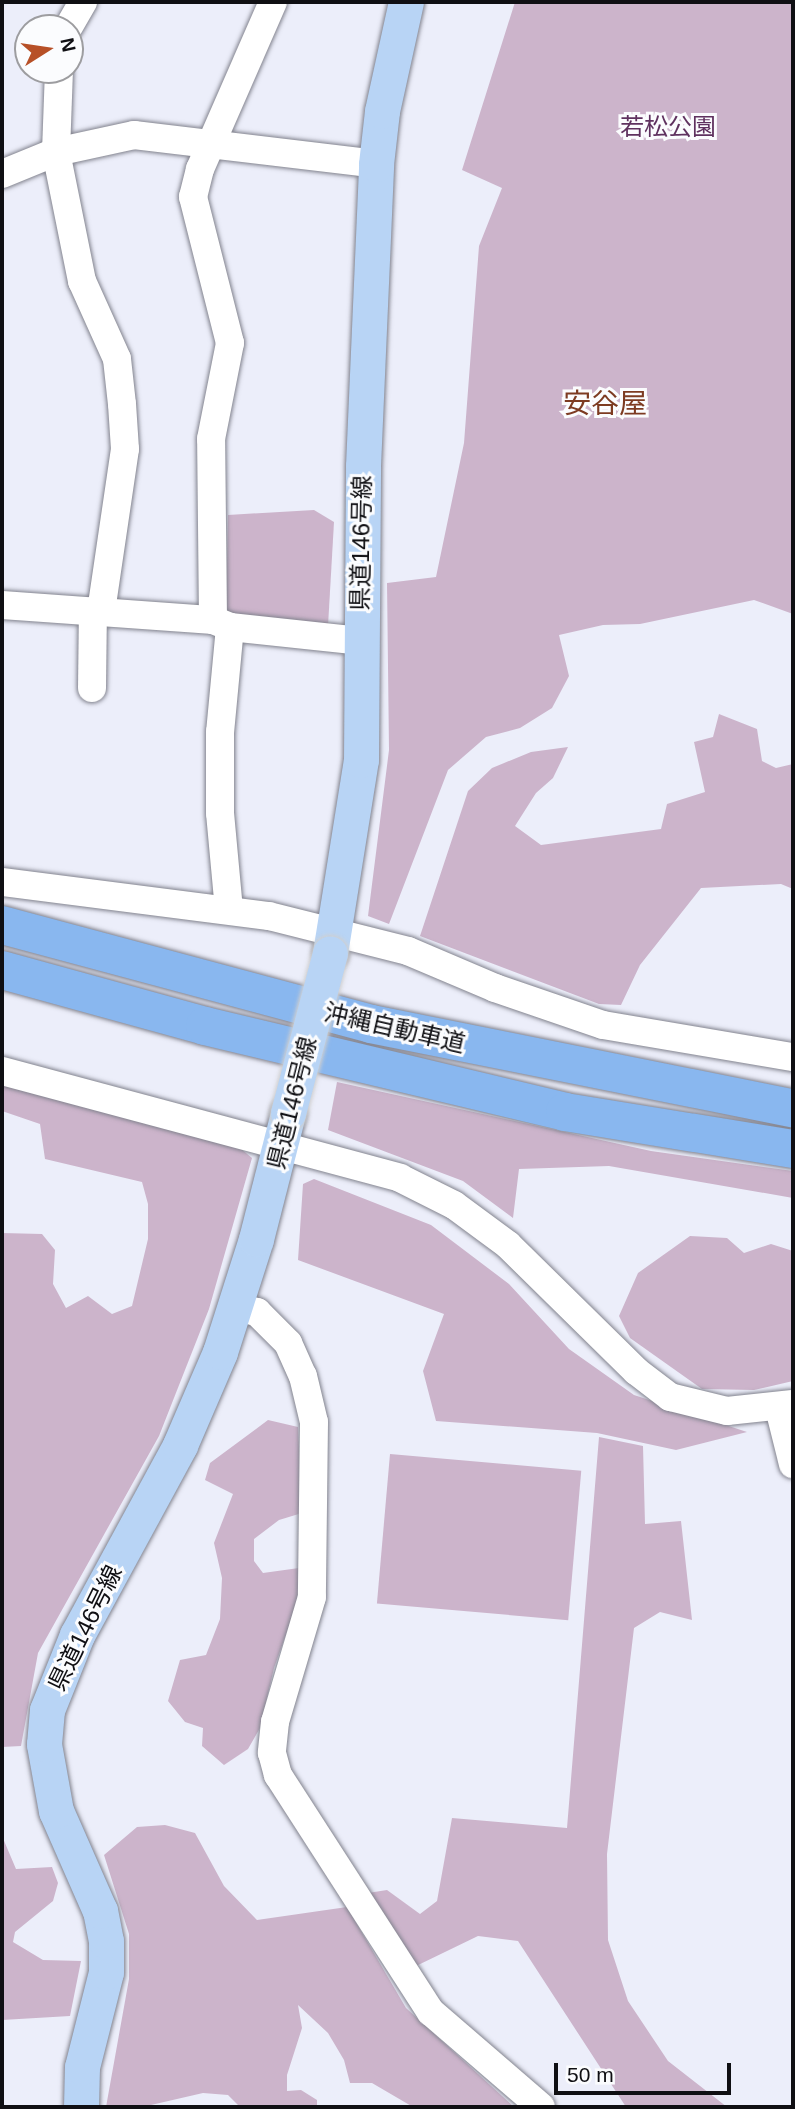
<!DOCTYPE html>
<meta charset="utf-8">
<style>
body{margin:0}
#map{position:relative;width:795px;height:2109px;overflow:hidden;background:#eceefa;font-family:Arial,"Noto Sans JP",sans-serif}
div>[style]{position:absolute}
.green>*{inset:0;background:#ccb4cb;transform-origin:0 0}
.roads{filter:drop-shadow(0 0 2px #82838e) drop-shadow(0 0 2px #82838e)}
.minor>*{height:28px;margin:-14px;padding:0 14px;transform-origin:14px;border-radius:14px;background:#fff}
.major>*{height:35px;margin:-17.5px;padding:0 17.5px;transform-origin:17.5px;border-radius:17.5px;background:#b8d4f5}
.highway>*{height:38px;margin:-19px;padding:0 19px;transform-origin:19px;border-radius:19px;background:#89b7ef}
.bridges{filter:drop-shadow(0 0 2px #cfcfd0) drop-shadow(0 0 2px #cfcfd0)}
.major-bridge>*{height:35px;margin:-17.5px;padding:0 17.5px;transform-origin:17.5px;border-radius:17.5px;background:#b8d4f5}
span{translate:-50% -50%;white-space:nowrap;text-align:center;line-height:1.15;-webkit-text-stroke:6px #fbfcfe;paint-order:stroke}
.park-label{font-size:24px;color:#5f315f}
.street-label{font-size:24px;color:#0f0f13}
.quarter-label{font-size:28px;color:#7d3b22}
.frame{position:absolute;inset:0;border:4px solid #0f0f13;pointer-events:none}
.north{position:absolute;left:14px;top:14px;width:70px;height:70px;box-sizing:border-box;background:#fbfcfe;border:2px solid #9d9da0;border-radius:50%;rotate:78deg;font-size:19px;font-weight:700;line-height:28px;text-align:center;color:#0f0f13}
.north::after{content:'';display:block;margin:auto;width:24px;height:32px;background:#b75027;clip-path:polygon(50% 0,100% 100%,50% 72%,0 100%)}
.scale{position:absolute;left:554px;top:2063px;width:177px;height:32px;box-sizing:border-box;border:4px solid #0f0f13;border-top:0;padding-left:9px;font-size:21px;line-height:24px;white-space:nowrap;color:#0f0f13;-webkit-text-stroke:5px #fbfcfe;paint-order:stroke}
</style>
<div id="map">
<div class="green">
<i style="clip-path:polygon(515px 2px,793px 2px,793px 614px,754px 600px,640px 624px,603px 625px,559px 635px,569px 676px,552px 708px,520px 728px,486px 737px,448px 770px,389px 924px,368px 916px,389px 750px,387px 583px,436px 577px,464px 443px,479px 246px,502px 188px,462px 170px)"></i>
<i style="clip-path:polygon(314px 510px,334px 522px,328px 626px,226px 613px,228px 515px)"></i>
<i style="clip-path:polygon(719px 714px,757px 729px,762px 761px,776px 768px,793px 764px,793px 889px,781px 884px,701px 888px,640px 965px,621px 1005px,599px 1004px,420px 936px,468px 791px,492px 768px,531px 752px,568px 747px,553px 778px,536px 793px,515px 826px,541px 845px,661px 829px,667px 804px,705px 792px,694px 742px,713px 737px)"></i>
<i style="clip-path:polygon(2px 1080px,234px 1143px,252px 1158px,209px 1309px,159px 1436px,38px 1653px,21px 1746px,2px 1747px,2px 1233px,42px 1234px,55px 1250px,53px 1284px,66px 1308px,88px 1296px,112px 1314px,132px 1306px,148px 1239px,148px 1204px,142px 1182px,45px 1159px,40px 1124px,2px 1111px)"></i>
<i style="clip-path:polygon(337px 1082px,651px 1151px,793px 1171px,793px 1198px,609px 1166px,519px 1169px,513px 1218px,463px 1181px,328px 1130px)"></i>
<i style="clip-path:polygon(314px 1179px,431px 1225px,509px 1284px,569px 1349px,634px 1395px,747px 1432px,676px 1450px,597px 1433px,436px 1421px,423px 1371px,444px 1314px,298px 1260px,303px 1184px)"></i>
<i style="clip-path:polygon(690px 1236px,727px 1238px,744px 1253px,771px 1244px,793px 1251px,793px 1381px,754px 1390px,702px 1389px,630px 1338px,619px 1316px,638px 1273px)"></i>
<i style="clip-path:polygon(268px 1420px,298px 1427px,302px 1513px,279px 1520px,254px 1539px,254px 1561px,263px 1573px,299px 1568px,299px 1598px,274px 1668px,260px 1728px,248px 1749px,224px 1765px,202px 1746px,203px 1728px,185px 1722px,168px 1701px,180px 1660px,206px 1655px,220px 1619px,222px 1578px,214px 1543px,233px 1494px,205px 1480px,210px 1463px)"></i>
<i style="clip-path:polygon(599px 1437px,643px 1446px,645px 1524px,681px 1521px,692px 1620px,660px 1612px,634px 1628px,607px 1854px,608px 1940px,628px 2001px,668px 2061px,727px 2107px,626px 2107px,518px 1941px,478px 1936px,414px 1967px,368px 1893px,387px 1890px,420px 1914px,437px 1901px,452px 1818px,567px 1828px)"></i>
<i style="left:390px;top:1454px;width:192px;height:150px;rotate:5deg"></i>
<i style="clip-path:polygon(165px 1825px,195px 1833px,224px 1886px,257px 1920px,347px 1907px,406px 2008px,514px 2107px,413px 2107px,372px 2083px,350px 2083px,344px 2060px,328px 2033px,298px 2005px,302px 2028px,287px 2075px,287px 2091px,301px 2090px,317px 2100px,317px 2107px,240px 2107px,228px 2095px,203px 2093px,151px 2105px,106px 2107px,129px 1979px,129px 1934px,104px 1855px,137px 1827px)"></i>
<i style="clip-path:polygon(2px 1836px,16px 1869px,52px 1867px,58px 1883px,53px 1901px,15px 1932px,13px 1942px,43px 1960px,81px 1961px,70px 2016px,2px 2020px)"></i>
</div>
<div class="roads">
<div class="minor">
<i style="left:68px;top:28px;width:30px;rotate:-60deg"></i>
<i style="left:59px;top:70px;width:82px;rotate:92.1deg"></i>
<i style="left:56px;top:152px;width:132px;rotate:78.6deg"></i>
<i style="left:82px;top:281px;width:85px;rotate:65.8deg"></i>
<i style="left:117px;top:359px;width:45px;rotate:83.7deg"></i>
<i style="left:122px;top:404px;width:45px;rotate:86.2deg"></i>
<i style="left:125px;top:449px;width:164px;rotate:98.4deg"></i>
<i style="left:2px;top:174px;width:58px;rotate:-22.2deg"></i>
<i style="left:56px;top:152px;width:80px;rotate:-12.3deg"></i>
<i style="left:134px;top:135px;width:244px;rotate:6.8deg"></i>
<i style="left:2px;top:605px;width:212px;rotate:4.1deg"></i>
<i style="left:213px;top:620px;width:18px;rotate:22deg"></i>
<i style="left:230px;top:627px;width:105px;rotate:95.4deg"></i>
<i style="left:220px;top:732px;width:81px;rotate:90deg"></i>
<i style="left:220px;top:813px;width:97px;rotate:84.7deg"></i>
<i style="left:213px;top:620px;width:181px;rotate:-90.6deg"></i>
<i style="left:211px;top:439px;width:98px;rotate:-78.8deg"></i>
<i style="left:230px;top:343px;width:151px;rotate:-104.2deg"></i>
<i style="left:193px;top:197px;width:29px;rotate:-76deg"></i>
<i style="left:200px;top:169px;width:182px;rotate:-66.4deg"></i>
<i style="left:230px;top:627px;width:131px;rotate:6.1deg"></i>
<i style="left:92px;top:688px;width:77px;rotate:-89.3deg"></i>
<i style="left:2px;top:882px;width:269px;rotate:7.3deg"></i>
<i style="left:269px;top:916px;width:143px;rotate:14.1deg"></i>
<i style="left:408px;top:951px;width:95px;rotate:23deg"></i>
<i style="left:495px;top:988px;width:114px;rotate:18.9deg"></i>
<i style="left:603px;top:1025px;width:193px;rotate:9.6deg"></i>
<i style="left:2px;top:1071px;width:412px;rotate:15deg"></i>
<i style="left:400px;top:1178px;width:60px;rotate:26.6deg"></i>
<i style="left:454px;top:1205px;width:67px;rotate:36.5deg"></i>
<i style="left:508px;top:1245px;width:180px;rotate:44.5deg"></i>
<i style="left:636px;top:1371px;width:43px;rotate:37.4deg"></i>
<i style="left:670px;top:1397px;width:59px;rotate:13.8deg"></i>
<i style="left:727px;top:1411px;width:66px;rotate:-6.1deg"></i>
<i style="left:235px;top:1307px;width:23px;rotate:13deg"></i>
<i style="left:257px;top:1312px;width:44px;rotate:45deg"></i>
<i style="left:288px;top:1343px;width:36px;rotate:66deg"></i>
<i style="left:303px;top:1376px;width:47px;rotate:76.6deg"></i>
<i style="left:314px;top:1422px;width:175px;rotate:90.7deg"></i>
<i style="left:312px;top:1597px;width:130px;rotate:106.5deg"></i>
<i style="left:275px;top:1722px;width:31px;rotate:96deg"></i>
<i style="left:272px;top:1753px;width:23px;rotate:75deg"></i>
<i style="left:278px;top:1775px;width:282px;rotate:57.2deg"></i>
<i style="left:431px;top:2012px;width:145px;rotate:40.8deg"></i>
<i style="left:779px;top:1408px;width:58px;rotate:76deg"></i>
</div>
<div class="major">
<i style="left:330px;top:953px;width:195px;rotate:-80.9deg"></i>
<i style="left:361px;top:760px;width:294px;rotate:-89.6deg"></i>
<i style="left:363px;top:466px;width:302px;rotate:-87.5deg"></i>
<i style="left:376px;top:164px;width:53px;rotate:-83.5deg"></i>
<i style="left:382px;top:111px;width:112px;rotate:-77.6deg"></i>
<i style="left:81px;top:2107px;width:40px;rotate:-88.6deg"></i>
<i style="left:82px;top:2067px;width:98px;rotate:-75.8deg"></i>
<i style="left:106px;top:1972px;width:31px;rotate:-90deg"></i>
<i style="left:106px;top:1941px;width:31px;rotate:-101deg"></i>
<i style="left:100px;top:1911px;width:109px;rotate:-113.7deg"></i>
<i style="left:56px;top:1811px;width:68px;rotate:-100.2deg"></i>
<i style="left:44px;top:1744px;width:34px;rotate:-85deg"></i>
<i style="left:47px;top:1710px;width:81px;rotate:-68.2deg"></i>
<i style="left:77px;top:1635px;width:216px;rotate:-61.5deg"></i>
<i style="left:180px;top:1445px;width:101px;rotate:-66.7deg"></i>
<i style="left:220px;top:1352px;width:119px;rotate:-72.3deg"></i>
<i style="left:256px;top:1239px;width:130px;rotate:-75.7deg"></i>
</div>
<div class="highway">
<i style="left:2px;top:925px;width:382px;rotate:15deg"></i>
<i style="left:371px;top:1024px;width:430px;rotate:11.3deg"></i>
<i style="left:2px;top:970px;width:211px;rotate:15.4deg"></i>
<i style="left:205px;top:1026px;width:370px;rotate:13.4deg"></i>
<i style="left:565px;top:1112px;width:231px;rotate:9.2deg"></i>
</div>
</div>
<div class="bridges">
<div class="major-bridge">
<i style="left:288px;top:1113px;width:165px;rotate:-75.3deg"></i>
</div>
</div>
<div class="park-label">
<span style="left:668px;top:127px">若松公園</span>
</div>
<div class="street-label">
<span style="left:361px;top:543px;rotate:-89deg">県道146号線</span>
<span style="left:395px;top:1028px;rotate:13deg">沖縄自動車道</span>
<span style="left:292px;top:1103px;rotate:-76deg">県道146号線</span>
<span style="left:85px;top:1628px;rotate:-64deg">県道146号線</span>
</div>
<div class="quarter-label">
<span style="left:605px;top:404px">安谷屋</span>
</div>
<div class="frame"></div>
<div class="north">N</div>
<div class="scale">50 m</div>
</div>
